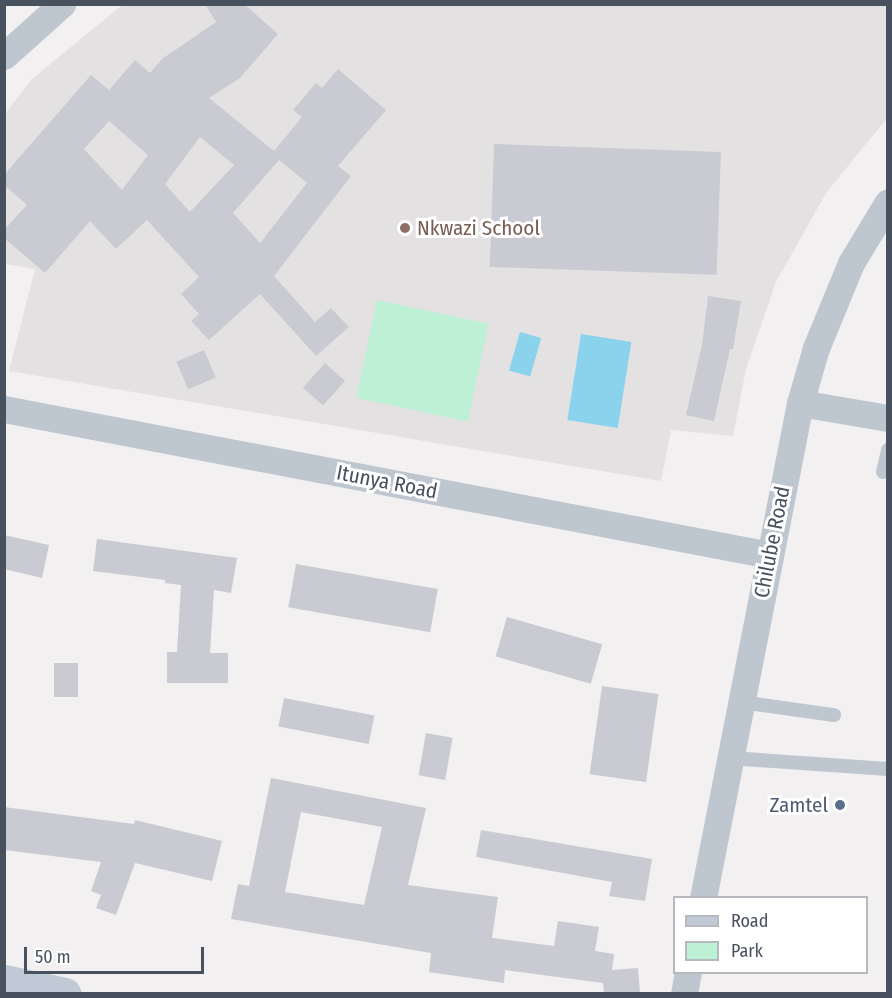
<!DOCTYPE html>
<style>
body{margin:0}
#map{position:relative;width:892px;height:998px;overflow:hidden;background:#f2f0f0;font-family:"Fira Sans Condensed",sans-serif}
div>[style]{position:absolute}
.education>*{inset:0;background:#e3e1e2}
.green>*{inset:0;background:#bef0d5;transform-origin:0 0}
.water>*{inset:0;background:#8bd2ed;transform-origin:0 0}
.building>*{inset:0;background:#cacbd2;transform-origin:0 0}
.lane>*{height:14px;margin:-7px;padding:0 7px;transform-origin:7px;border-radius:7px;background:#bec6cf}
.street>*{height:27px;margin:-13.5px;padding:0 13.5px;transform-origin:13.5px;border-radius:13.5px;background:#bec6cf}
.secondary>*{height:33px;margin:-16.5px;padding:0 16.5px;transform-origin:16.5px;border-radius:16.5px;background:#c0cad7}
.dots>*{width:16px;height:16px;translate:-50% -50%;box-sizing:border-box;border:3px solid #fff;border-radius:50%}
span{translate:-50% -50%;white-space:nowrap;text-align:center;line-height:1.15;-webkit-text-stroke:6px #fff;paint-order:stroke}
.education-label{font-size:21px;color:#785e54}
.left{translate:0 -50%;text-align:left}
.street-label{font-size:21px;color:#48525e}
.service-label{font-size:21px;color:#4e5e75}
.right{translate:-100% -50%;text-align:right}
.frame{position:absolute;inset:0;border:6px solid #48525e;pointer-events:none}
.legend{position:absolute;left:673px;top:896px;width:195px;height:78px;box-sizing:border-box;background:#fff;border:2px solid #b6babf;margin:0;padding:8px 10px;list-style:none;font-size:18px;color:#48525e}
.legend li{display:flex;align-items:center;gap:12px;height:30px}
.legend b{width:30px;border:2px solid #b6babf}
.scale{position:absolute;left:24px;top:947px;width:180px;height:27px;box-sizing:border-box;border:3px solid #48525e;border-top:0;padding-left:8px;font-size:18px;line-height:21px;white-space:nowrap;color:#48525e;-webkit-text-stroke:4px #fff;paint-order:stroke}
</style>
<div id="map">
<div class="education">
<i style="clip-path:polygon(122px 5px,887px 5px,887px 118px,826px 193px,776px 282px,746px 369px,733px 436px,671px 430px,661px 481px,9px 371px,35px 269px,5px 264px,4px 115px,32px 79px)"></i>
</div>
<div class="green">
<i style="left:377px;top:300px;width:114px;height:100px;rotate:12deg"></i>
</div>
<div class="water">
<i style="left:520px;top:332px;width:22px;height:40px;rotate:16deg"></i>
<i style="left:581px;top:334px;width:51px;height:87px;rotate:9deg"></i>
</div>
<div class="building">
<i style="clip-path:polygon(evenodd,205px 4px,244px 4px,278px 34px,240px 78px,209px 98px,274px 151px,302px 117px,293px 110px,316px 83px,322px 88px,338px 69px,386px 110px,338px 166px,351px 176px,274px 276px,315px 322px,331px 308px,349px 327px,316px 356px,260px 294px,209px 340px,191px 321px,199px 314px,181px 294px,199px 277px,147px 220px,116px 249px,90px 221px,45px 273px,4px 238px,4px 230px,27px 205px,4px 185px,4px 175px,91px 75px,109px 90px,135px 60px,150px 73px,162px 59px,216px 22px,205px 4px,109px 121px,148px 155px,122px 190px,84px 149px,109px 121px,205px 4px,200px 137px,234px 165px,190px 212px,165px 184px,200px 137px,205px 4px,279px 160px,307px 183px,260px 243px,233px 213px,279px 160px)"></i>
<i style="left:494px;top:144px;width:227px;height:123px;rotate:2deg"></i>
<i style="clip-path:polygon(708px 296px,741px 301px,733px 349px,730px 349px,714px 421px,686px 415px,702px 345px)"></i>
<i style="left:204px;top:350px;width:30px;height:30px;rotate:67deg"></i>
<i style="left:325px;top:363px;width:27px;height:33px;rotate:42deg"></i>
<i style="clip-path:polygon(4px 535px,49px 545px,42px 578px,4px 569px)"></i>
<i style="clip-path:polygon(97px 539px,237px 558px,231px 593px,214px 590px,210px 653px,228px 653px,228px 683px,167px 683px,167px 652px,177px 652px,181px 585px,165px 583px,165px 580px,93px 571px)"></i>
<i style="left:296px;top:564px;width:144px;height:44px;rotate:10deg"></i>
<i style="left:507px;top:617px;width:99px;height:41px;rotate:16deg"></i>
<i style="left:54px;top:663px;width:24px;height:34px"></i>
<i style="left:602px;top:686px;width:57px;height:89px;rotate:8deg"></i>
<i style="left:284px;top:698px;width:92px;height:29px;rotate:11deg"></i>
<i style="left:426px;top:733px;width:27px;height:43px;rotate:10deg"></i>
<i style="clip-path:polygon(evenodd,271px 778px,426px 808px,408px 885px,498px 897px,492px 938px,554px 946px,558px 921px,599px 927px,595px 951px,614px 954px,612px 970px,638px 968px,640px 993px,604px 993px,603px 983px,505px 970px,504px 983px,429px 972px,431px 953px,231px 919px,238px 884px,249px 886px,271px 778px,301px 812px,382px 827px,364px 905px,285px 892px,301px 812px)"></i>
<i style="clip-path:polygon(4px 807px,134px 824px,135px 820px,222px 841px,212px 881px,135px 863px,116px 915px,96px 908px,101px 895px,91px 891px,101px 862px,4px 850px)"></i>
<i style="clip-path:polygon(481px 830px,652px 859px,645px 901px,609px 896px,612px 882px,476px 857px)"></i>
</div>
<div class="lane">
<i style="left:883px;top:472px;width:23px;rotate:-77deg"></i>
<i style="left:741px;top:702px;width:94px;rotate:8deg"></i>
<i style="left:730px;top:758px;width:158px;rotate:4deg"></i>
</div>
<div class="street">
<i style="left:4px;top:56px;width:78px;rotate:-41.9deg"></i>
<i style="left:800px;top:403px;width:89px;rotate:9.7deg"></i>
<i style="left:4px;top:409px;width:780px;rotate:10.79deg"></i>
<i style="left:703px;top:898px;width:504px;rotate:-78.91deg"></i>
<i style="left:800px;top:403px;width:57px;rotate:-73.8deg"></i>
<i style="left:816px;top:348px;width:92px;rotate:-67.6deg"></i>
<i style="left:851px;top:263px;width:71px;rotate:-58.8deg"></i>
<i style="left:684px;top:994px;width:22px;rotate:-80deg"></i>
</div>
<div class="secondary">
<i style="left:4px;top:981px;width:62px;rotate:12deg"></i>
</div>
<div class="dots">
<i style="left:405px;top:228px;background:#8d6e63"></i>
<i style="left:840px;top:805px;background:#5c6f8a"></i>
</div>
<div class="education-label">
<span class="left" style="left:417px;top:228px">Nkwazi School</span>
</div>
<div class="street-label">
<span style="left:387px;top:482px;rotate:11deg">Itunya Road</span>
<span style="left:772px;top:542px;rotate:-79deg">Chilube Road</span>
</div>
<div class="service-label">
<span class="right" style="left:828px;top:805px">Zamtel</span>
</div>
<div class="frame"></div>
<ul class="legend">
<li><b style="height:8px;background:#c0cad7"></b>Road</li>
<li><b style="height:16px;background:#bef0d5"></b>Park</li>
</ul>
<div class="scale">50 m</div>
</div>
